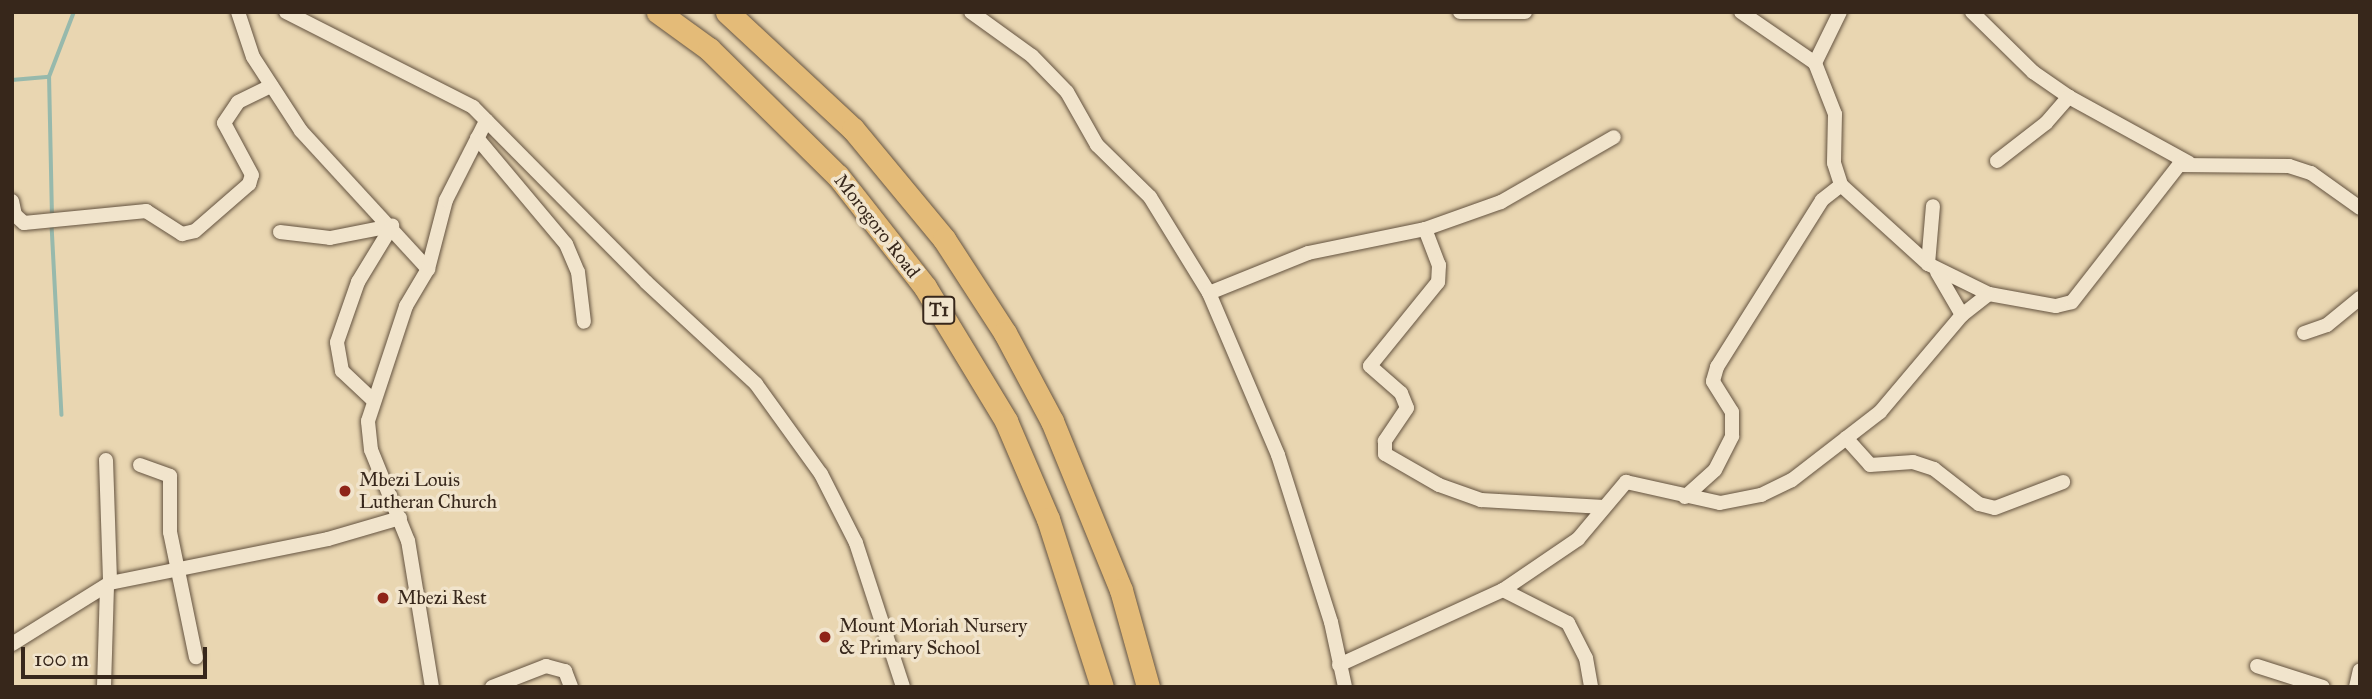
<!DOCTYPE html>
<style>
body{margin:0}
#map{position:relative;width:2372px;height:699px;overflow:hidden;background:#e9d6b1;font-family:"IM FELL Great Primer",serif}
div>[style]{position:absolute}
.stream>*{height:3.5px;margin:-1.75px;padding:0 1.75px;transform-origin:1.75px;border-radius:1.75px;background:#97b9ac}
.roads{filter:drop-shadow(0 0 2px #645340) drop-shadow(0 0 2px #645340)}
.minor>*{height:14px;margin:-7px;padding:0 7px;transform-origin:7px;border-radius:7px;background:#f1e4cc}
.trunk>*{height:23px;margin:-11.5px;padding:0 11.5px;transform-origin:11.5px;border-radius:11.5px;background:#e4bb78}
.dots>*{width:19px;height:19px;translate:-50% -50%;box-sizing:border-box;border:4px solid #f1e4cc;border-radius:50%}
span{translate:-50% -50%;white-space:nowrap;text-align:center;line-height:1.15;-webkit-text-stroke:7px #f1e4cc;paint-order:stroke}
.shield-label span{padding:2px 5px;background:#f1e4cc;border:2px solid;border-radius:5px;-webkit-text-stroke-width:0}
.shield-label{font-size:18px;color:#37271b;font-weight:700}
.street-label{font-size:19px;color:#37271b}
.poi-label{font-size:19px;color:#37271b}
.left{translate:0 -50%;text-align:left}
.frame{position:absolute;inset:0;border:14px solid #37271b;pointer-events:none}
.scale{position:absolute;left:21px;top:647px;width:186px;height:32px;box-sizing:border-box;border:4px solid #37271b;border-top:0;padding-left:9px;font-size:21px;line-height:24px;white-space:nowrap;color:#37271b;-webkit-text-stroke:5px #f1e4cc;paint-order:stroke}
</style>
<div id="map">
<div class="stream">
<i style="left:12px;top:80px;width:37px;rotate:-5deg"></i>
<i style="left:52px;top:218px;width:141px;rotate:-91.2deg"></i>
<i style="left:49px;top:77px;width:70px;rotate:-69deg"></i>
<i style="left:52px;top:225px;width:190px;rotate:87deg"></i>
</div>
<div class="roads">
<div class="minor">
<i style="left:238px;top:12px;width:47px;rotate:71.6deg"></i>
<i style="left:253px;top:57px;width:88px;rotate:57deg"></i>
<i style="left:301px;top:131px;width:188px;rotate:47.4deg"></i>
<i style="left:286px;top:12px;width:210px;rotate:26.9deg"></i>
<i style="left:473px;top:107px;width:246px;rotate:45.3deg"></i>
<i style="left:646px;top:282px;width:150px;rotate:42.8deg"></i>
<i style="left:756px;top:384px;width:111px;rotate:54.2deg"></i>
<i style="left:821px;top:474px;width:77px;rotate:63.1deg"></i>
<i style="left:856px;top:543px;width:151px;rotate:71.9deg"></i>
<i style="left:971px;top:12px;width:75px;rotate:35.8deg"></i>
<i style="left:1032px;top:56px;width:50px;rotate:45.8deg"></i>
<i style="left:1067px;top:92px;width:61px;rotate:60.5deg"></i>
<i style="left:1097px;top:145px;width:74px;rotate:44.5deg"></i>
<i style="left:1150px;top:197px;width:113px;rotate:58.4deg"></i>
<i style="left:1209px;top:293px;width:176px;rotate:66.9deg"></i>
<i style="left:1278px;top:455px;width:175px;rotate:72.4deg"></i>
<i style="left:1331px;top:622px;width:66px;rotate:77.8deg"></i>
<i style="left:1460px;top:12px;width:65px"></i>
<i style="left:1741px;top:12px;width:90px;rotate:34.6deg"></i>
<i style="left:1840px;top:12px;width:57px;rotate:116.1deg"></i>
<i style="left:1815px;top:63px;width:55px;rotate:68.6deg"></i>
<i style="left:1835px;top:114px;width:49px;rotate:91.2deg"></i>
<i style="left:1834px;top:163px;width:23px;rotate:72deg"></i>
<i style="left:1841px;top:185px;width:118px;rotate:42.2deg"></i>
<i style="left:1928px;top:264px;width:68px;rotate:26.2deg"></i>
<i style="left:1972px;top:12px;width:86px;rotate:44.5deg"></i>
<i style="left:2033px;top:72px;width:44px;rotate:34.8deg"></i>
<i style="left:2069px;top:97px;width:137px;rotate:28.8deg"></i>
<i style="left:477px;top:138px;width:138px;rotate:50deg"></i>
<i style="left:566px;top:244px;width:30px;rotate:67deg"></i>
<i style="left:578px;top:272px;width:50px;rotate:83.2deg"></i>
<i style="left:1997px;top:161px;width:62px;rotate:-37.8deg"></i>
<i style="left:2046px;top:123px;width:35px;rotate:-49deg"></i>
<i style="left:12px;top:201px;width:14px;rotate:78deg"></i>
<i style="left:15px;top:215px;width:12px;rotate:42deg"></i>
<i style="left:24px;top:223px;width:123px;rotate:-5.6deg"></i>
<i style="left:146px;top:211px;width:43px;rotate:32.6deg"></i>
<i style="left:182px;top:234px;width:13px;rotate:-13deg"></i>
<i style="left:195px;top:231px;width:72px;rotate:-41deg"></i>
<i style="left:249px;top:184px;width:9px;rotate:-72deg"></i>
<i style="left:252px;top:175px;width:59px;rotate:-118.3deg"></i>
<i style="left:224px;top:123px;width:25px;rotate:-56deg"></i>
<i style="left:238px;top:102px;width:37px;rotate:-26deg"></i>
<i style="left:1425px;top:229px;width:39px;rotate:69deg"></i>
<i style="left:1439px;top:265px;width:17px;rotate:93deg"></i>
<i style="left:1438px;top:282px;width:108px;rotate:129deg"></i>
<i style="left:1370px;top:366px;width:41px;rotate:41.1deg"></i>
<i style="left:1401px;top:393px;width:16px;rotate:68deg"></i>
<i style="left:1407px;top:408px;width:40px;rotate:124deg"></i>
<i style="left:1385px;top:441px;width:13px;rotate:90deg"></i>
<i style="left:1385px;top:454px;width:62px;rotate:29.9deg"></i>
<i style="left:1439px;top:485px;width:45px;rotate:19.7deg"></i>
<i style="left:1481px;top:500px;width:123px;rotate:3.3deg"></i>
<i style="left:280px;top:232px;width:50px;rotate:6.8deg"></i>
<i style="left:330px;top:238px;width:63px;rotate:-11deg"></i>
<i style="left:1928px;top:264px;width:58px;rotate:-85.1deg"></i>
<i style="left:1937px;top:272px;width:50px;rotate:59.8deg"></i>
<i style="left:1209px;top:293px;width:107px;rotate:-22deg"></i>
<i style="left:1308px;top:253px;width:119px;rotate:-11.6deg"></i>
<i style="left:1425px;top:229px;width:81px;rotate:-19.6deg"></i>
<i style="left:1501px;top:202px;width:130px;rotate:-29.9deg"></i>
<i style="left:2304px;top:333px;width:24px;rotate:-19deg"></i>
<i style="left:2327px;top:325px;width:43px;rotate:-39.3deg"></i>
<i style="left:374px;top:401px;width:44px;rotate:-136.8deg"></i>
<i style="left:342px;top:371px;width:29px;rotate:-100deg"></i>
<i style="left:337px;top:342px;width:64px;rotate:-70.7deg"></i>
<i style="left:358px;top:282px;width:66px;rotate:-58.7deg"></i>
<i style="left:1846px;top:438px;width:36px;rotate:48deg"></i>
<i style="left:1870px;top:465px;width:43px;rotate:-4deg"></i>
<i style="left:1913px;top:462px;width:22px;rotate:18deg"></i>
<i style="left:1934px;top:469px;width:57px;rotate:37.9deg"></i>
<i style="left:1979px;top:504px;width:16px;rotate:14deg"></i>
<i style="left:1995px;top:508px;width:73px;rotate:-20.9deg"></i>
<i style="left:106px;top:460px;width:123px;rotate:88.1deg"></i>
<i style="left:140px;top:465px;width:32px;rotate:20deg"></i>
<i style="left:170px;top:476px;width:56px;rotate:90deg"></i>
<i style="left:170px;top:532px;width:128px;rotate:78.3deg"></i>
<i style="left:1685px;top:497px;width:40px;rotate:-42deg"></i>
<i style="left:1715px;top:470px;width:38px;rotate:-63deg"></i>
<i style="left:1732px;top:436px;width:24px;rotate:-90deg"></i>
<i style="left:1732px;top:412px;width:36px;rotate:-122deg"></i>
<i style="left:1713px;top:381px;width:15px;rotate:-74deg"></i>
<i style="left:1717px;top:367px;width:197px;rotate:-57.8deg"></i>
<i style="left:1822px;top:200px;width:24px;rotate:-38deg"></i>
<i style="left:1503px;top:590px;width:73px;rotate:26.9deg"></i>
<i style="left:1568px;top:623px;width:39px;rotate:63deg"></i>
<i style="left:1586px;top:658px;width:29px;rotate:80deg"></i>
<i style="left:12px;top:644px;width:115px;rotate:-31.9deg"></i>
<i style="left:110px;top:583px;width:222px;rotate:-11.4deg"></i>
<i style="left:328px;top:539px;width:75px;rotate:-16.3deg"></i>
<i style="left:1339px;top:665px;width:180px;rotate:-24.6deg"></i>
<i style="left:1503px;top:590px;width:91px;rotate:-34.2deg"></i>
<i style="left:1578px;top:539px;width:75px;rotate:-49.9deg"></i>
<i style="left:1626px;top:482px;width:96px;rotate:12.6deg"></i>
<i style="left:1720px;top:503px;width:42px;rotate:-11deg"></i>
<i style="left:1761px;top:495px;width:34px;rotate:-26deg"></i>
<i style="left:1792px;top:480px;width:111px;rotate:-37.7deg"></i>
<i style="left:1880px;top:412px;width:127px;rotate:-49.8deg"></i>
<i style="left:1962px;top:315px;width:34px;rotate:-38deg"></i>
<i style="left:1989px;top:294px;width:68px;rotate:10.2deg"></i>
<i style="left:2056px;top:306px;width:16px;rotate:-14deg"></i>
<i style="left:2072px;top:302px;width:174px;rotate:-52deg"></i>
<i style="left:2179px;top:165px;width:110px;rotate:0.5deg"></i>
<i style="left:2289px;top:166px;width:23px;rotate:18deg"></i>
<i style="left:2311px;top:173px;width:60px;rotate:35.5deg"></i>
<i style="left:2257px;top:666px;width:69px;rotate:17.7deg"></i>
<i style="left:104px;top:687px;width:101px;rotate:-88.3deg"></i>
<i style="left:432px;top:687px;width:148px;rotate:-99.3deg"></i>
<i style="left:408px;top:541px;width:98px;rotate:-112.1deg"></i>
<i style="left:371px;top:450px;width:29px;rotate:-96deg"></i>
<i style="left:368px;top:421px;width:121px;rotate:-71.7deg"></i>
<i style="left:406px;top:306px;width:43px;rotate:-59.3deg"></i>
<i style="left:428px;top:269px;width:71px;rotate:-75.4deg"></i>
<i style="left:446px;top:200px;width:89px;rotate:-63.1deg"></i>
<i style="left:492px;top:687px;width:58px;rotate:-21.3deg"></i>
<i style="left:546px;top:666px;width:20px;rotate:15deg"></i>
<i style="left:565px;top:671px;width:17px;rotate:69deg"></i>
<i style="left:2356px;top:687px;width:17px;rotate:-77deg"></i>
</div>
<div class="trunk">
<i style="left:658px;top:12px;width:63px;rotate:36deg"></i>
<i style="left:709px;top:49px;width:181px;rotate:44.6deg"></i>
<i style="left:838px;top:176px;width:141px;rotate:51.9deg"></i>
<i style="left:925px;top:287px;width:157px;rotate:58.8deg"></i>
<i style="left:1006px;top:421px;width:107px;rotate:66.8deg"></i>
<i style="left:1048px;top:519px;width:176px;rotate:72.2deg"></i>
<i style="left:727px;top:12px;width:172px;rotate:42.9deg"></i>
<i style="left:853px;top:129px;width:143px;rotate:50.4deg"></i>
<i style="left:944px;top:239px;width:112px;rotate:57deg"></i>
<i style="left:1005px;top:333px;width:100px;rotate:61.9deg"></i>
<i style="left:1052px;top:421px;width:183px;rotate:67.8deg"></i>
<i style="left:1121px;top:590px;width:101px;rotate:74.4deg"></i>
</div>
</div>
<div class="dots">
<i style="left:345px;top:491px;background:#8f2418"></i>
<i style="left:383px;top:598px;background:#8f2418"></i>
<i style="left:825px;top:637px;background:#8f2418"></i>
</div>
<div class="shield-label">
<span style="left:939px;top:310px">T1</span>
</div>
<div class="street-label">
<span style="left:877px;top:226px;rotate:52deg">Morogoro Road</span>
</div>
<div class="poi-label">
<span class="left" style="left:359px;top:491px">Mbezi Louis<br>Lutheran Church</span>
<span class="left" style="left:397px;top:598px">Mbezi Rest</span>
<span class="left" style="left:839px;top:637px">Mount Moriah Nursery<br>&amp; Primary School</span>
</div>
<div class="frame"></div>
<div class="scale">100 m</div>
</div>
